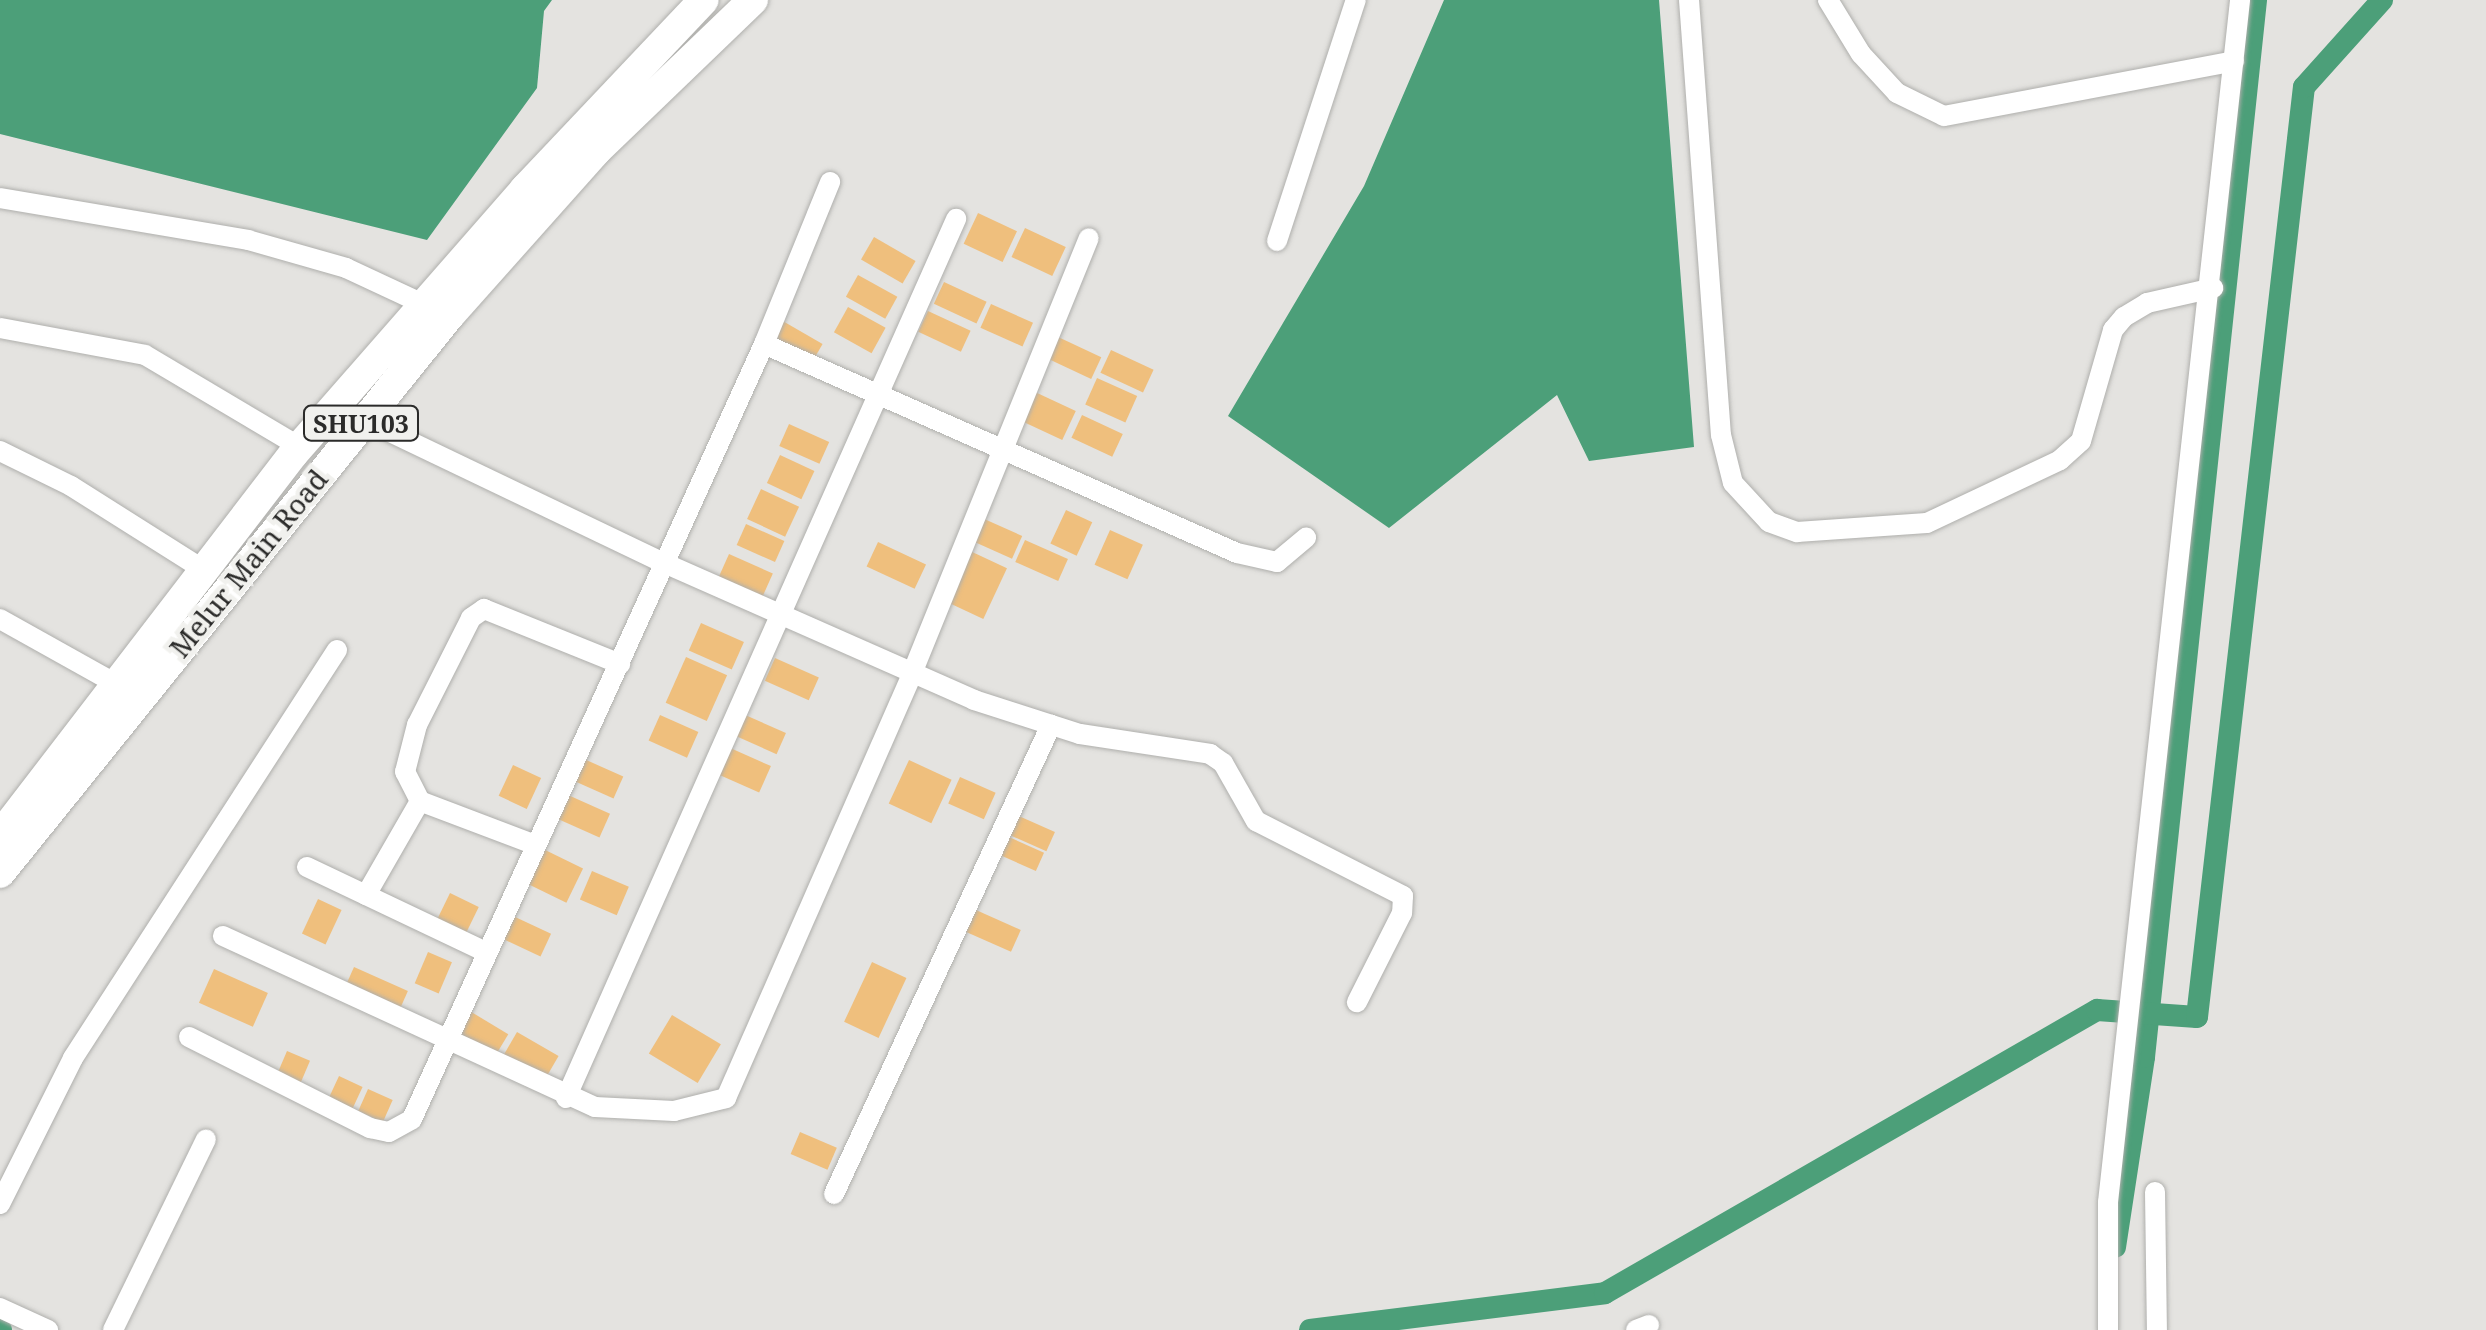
<!DOCTYPE html>
<style>
body{margin:0}
#map{position:relative;width:2486px;height:1330px;overflow:hidden;background:#e4e3e0;font-family:"Noto Serif",serif}
div>[style]{position:absolute}
.water>*{inset:0;background:#4c9f79}
.canal>*{height:22px;margin:-11px;padding:0 11px;transform-origin:11px;border-radius:11px;background:#4c9f79}
.building>*{inset:0;background:#efbf7d;transform-origin:0 0}
.roads{filter:drop-shadow(0 0 2px #afafac) drop-shadow(0 0 2px #afafac)}
.street>*{height:20px;margin:-10px;padding:0 10px;transform-origin:10px;border-radius:10px;background:#fff}
.primary>*{height:30px;margin:-15px;padding:0 15px;transform-origin:15px;border-radius:15px;background:#fff}
span{translate:-50% -50%;white-space:nowrap;text-align:center;line-height:1.15;-webkit-text-stroke:9px #f1f1ee;paint-order:stroke}
.shield-label span{padding:2px 8px;background:#f1f1ee;border:2px solid;border-radius:8px;-webkit-text-stroke-width:0}
.shield-label{font-size:25px;color:#2b2b2a;font-weight:700}
.street-label{font-size:28px;color:#2b2b2a}
</style>
<div id="map">
<div class="water">
<i style="clip-path:polygon(0 0,552px 0,544px 11px,537px 88px,427px 240px,0 134px)"></i>
<i style="clip-path:polygon(1444px 0,1659px 0,1694px 447px,1589px 461px,1557px 395px,1389px 528px,1228px 416px,1364px 186px)"></i>
</div>
<div class="canal">
<i style="left:2115px;top:1247px;width:192px;rotate:-81.3deg"></i>
<i style="left:2144px;top:1057px;width:1063px;rotate:-83.95deg"></i>
<i style="left:0;top:1330px;width:1px"></i>
<i style="left:1310px;top:1330px;width:297px;rotate:-7.1deg"></i>
<i style="left:1605px;top:1293px;width:568px;rotate:-29.91deg"></i>
<i style="left:2097px;top:1010px;width:100px;rotate:4deg"></i>
<i style="left:2197px;top:1017px;width:936px;rotate:-83.44deg"></i>
<i style="left:2304px;top:87px;width:117px;rotate:-48.1deg"></i>
</div>
<div class="building">
<i style="left:978px;top:213px;width:43px;height:34px;rotate:25deg"></i>
<i style="left:1025px;top:228px;width:45px;height:32px;rotate:25deg"></i>
<i style="left:874px;top:237px;width:48px;height:26px;rotate:30deg"></i>
<i style="left:858px;top:275px;width:45px;height:25px;rotate:29deg"></i>
<i style="left:944px;top:282px;width:47px;height:24px;rotate:25deg"></i>
<i style="left:991px;top:304px;width:46px;height:26px;rotate:24deg"></i>
<i style="left:848px;top:307px;width:43px;height:29px;rotate:29deg"></i>
<i style="left:928px;top:311px;width:47px;height:23px;rotate:25deg"></i>
<i style="left:781px;top:320px;width:48px;height:21px;rotate:30deg"></i>
<i style="left:1056px;top:336px;width:50px;height:24px;rotate:25deg"></i>
<i style="left:1111px;top:350px;width:47px;height:25px;rotate:25deg"></i>
<i style="left:1097px;top:378px;width:44px;height:29px;rotate:24deg"></i>
<i style="left:1035px;top:392px;width:45px;height:32px;rotate:25deg"></i>
<i style="left:1082px;top:415px;width:45px;height:25px;rotate:25deg"></i>
<i style="left:789px;top:424px;width:44px;height:24px;rotate:24deg"></i>
<i style="left:780px;top:455px;width:38px;height:31px;rotate:25deg"></i>
<i style="left:761px;top:489px;width:42px;height:33px;rotate:25deg"></i>
<i style="left:1066px;top:510px;width:29px;height:37px;rotate:25deg"></i>
<i style="left:982px;top:518px;width:44px;height:25px;rotate:24deg"></i>
<i style="left:746px;top:524px;width:42px;height:23px;rotate:24deg"></i>
<i style="left:1110px;top:530px;width:36px;height:38px;rotate:24deg"></i>
<i style="left:1025px;top:540px;width:47px;height:24px;rotate:24deg"></i>
<i style="left:878px;top:542px;width:53px;height:27px;rotate:25deg"></i>
<i style="left:968px;top:550px;width:43px;height:56px;rotate:25deg"></i>
<i style="left:729px;top:554px;width:48px;height:25px;rotate:24deg"></i>
<i style="left:701px;top:623px;width:47px;height:30px;rotate:24deg"></i>
<i style="left:686px;top:657px;width:45px;height:50px;rotate:24deg"></i>
<i style="left:775px;top:658px;width:48px;height:25px;rotate:24deg"></i>
<i style="left:743px;top:714px;width:47px;height:23px;rotate:24deg"></i>
<i style="left:660px;top:715px;width:42px;height:28px;rotate:24deg"></i>
<i style="left:728px;top:747px;width:47px;height:29px;rotate:24deg"></i>
<i style="left:584px;top:759px;width:43px;height:24px;rotate:24deg"></i>
<i style="left:909px;top:760px;width:47px;height:48px;rotate:25deg"></i>
<i style="left:513px;top:765px;width:31px;height:34px;rotate:25deg"></i>
<i style="left:960px;top:777px;width:39px;height:29px;rotate:24deg"></i>
<i style="left:568px;top:795px;width:46px;height:26px;rotate:24deg"></i>
<i style="left:1012px;top:813px;width:47px;height:21px;rotate:24deg"></i>
<i style="left:1002px;top:834px;width:46px;height:20px;rotate:24deg"></i>
<i style="left:539px;top:847px;width:49px;height:38px;rotate:26deg"></i>
<i style="left:592px;top:871px;width:40px;height:31px;rotate:23deg"></i>
<i style="left:450px;top:893px;width:32px;height:35px;rotate:26deg"></i>
<i style="left:318px;top:899px;width:26px;height:38px;rotate:25deg"></i>
<i style="left:976px;top:910px;width:49px;height:24px;rotate:24deg"></i>
<i style="left:513px;top:916px;width:42px;height:25px;rotate:25deg"></i>
<i style="left:428px;top:952px;width:26px;height:34px;rotate:23deg"></i>
<i style="left:872px;top:962px;width:38px;height:66px;rotate:25deg"></i>
<i style="left:354px;top:967px;width:59px;height:26px;rotate:24deg"></i>
<i style="left:214px;top:969px;width:59px;height:37px;rotate:24deg"></i>
<i style="left:468px;top:1010px;width:47px;height:26px;rotate:31deg"></i>
<i style="left:672px;top:1015px;width:57px;height:45px;rotate:31deg"></i>
<i style="left:517px;top:1032px;width:48px;height:29px;rotate:30deg"></i>
<i style="left:287px;top:1051px;width:25px;height:27px;rotate:23deg"></i>
<i style="left:339px;top:1076px;width:26px;height:25px;rotate:25deg"></i>
<i style="left:368px;top:1089px;width:27px;height:24px;rotate:24deg"></i>
<i style="left:800px;top:1132px;width:40px;height:24px;rotate:23deg"></i>
</div>
<div class="roads">
<div class="street">
<i style="left:1689px;top:0;width:436px;rotate:85.8deg"></i>
<i style="left:1721px;top:435px;width:49px;rotate:76deg"></i>
<i style="left:1733px;top:483px;width:53px;rotate:47.3deg"></i>
<i style="left:1769px;top:522px;width:30px;rotate:20deg"></i>
<i style="left:1797px;top:532px;width:130px;rotate:-4deg"></i>
<i style="left:1927px;top:523px;width:147px;rotate:-25.3deg"></i>
<i style="left:2060px;top:460px;width:28px;rotate:-42deg"></i>
<i style="left:2081px;top:441px;width:116px;rotate:-73.9deg"></i>
<i style="left:2113px;top:330px;width:17px;rotate:-50deg"></i>
<i style="left:2124px;top:317px;width:27px;rotate:-31deg"></i>
<i style="left:2147px;top:303px;width:68px;rotate:-12.8deg"></i>
<i style="left:1828px;top:0;width:63px;rotate:58.6deg"></i>
<i style="left:1861px;top:54px;width:53px;rotate:47.3deg"></i>
<i style="left:1897px;top:93px;width:52px;rotate:26.1deg"></i>
<i style="left:1944px;top:116px;width:295px;rotate:-10.7deg"></i>
<i style="left:0;top:198px;width:252px;rotate:9.6deg"></i>
<i style="left:248px;top:240px;width:102px;rotate:15.9deg"></i>
<i style="left:346px;top:268px;width:97px;rotate:25deg"></i>
<i style="left:1277px;top:241px;width:254px;rotate:-71.9deg"></i>
<i style="left:0;top:328px;width:147px;rotate:10.5deg"></i>
<i style="left:145px;top:355px;width:180px;rotate:30.7deg"></i>
<i style="left:764px;top:344px;width:517px;rotate:23.84deg"></i>
<i style="left:1237px;top:553px;width:41px;rotate:12.7deg"></i>
<i style="left:1277px;top:562px;width:38px;rotate:-40deg"></i>
<i style="left:338px;top:407px;width:361px;rotate:25.6deg"></i>
<i style="left:664px;top:563px;width:339px;rotate:23.8deg"></i>
<i style="left:974px;top:700px;width:111px;rotate:17.8deg"></i>
<i style="left:1080px;top:734px;width:132px;rotate:8.7deg"></i>
<i style="left:1210px;top:754px;width:16px;rotate:35deg"></i>
<i style="left:1223px;top:763px;width:67px;rotate:60.4deg"></i>
<i style="left:1256px;top:821px;width:165px;rotate:27deg"></i>
<i style="left:1403px;top:896px;width:17px;rotate:93deg"></i>
<i style="left:1402px;top:913px;width:100px;rotate:116.8deg"></i>
<i style="left:0;top:451px;width:79px;rotate:26.2deg"></i>
<i style="left:71px;top:486px;width:157px;rotate:32.3deg"></i>
<i style="left:0;top:619px;width:145px;rotate:29.2deg"></i>
<i style="left:533px;top:844px;width:121px;rotate:-159.2deg"></i>
<i style="left:420px;top:801px;width:33px;rotate:-117deg"></i>
<i style="left:405px;top:772px;width:49px;rotate:-75.7deg"></i>
<i style="left:417px;top:725px;width:120px;rotate:-63.2deg"></i>
<i style="left:471px;top:618px;width:16px;rotate:-35deg"></i>
<i style="left:484px;top:609px;width:147px;rotate:22deg"></i>
<i style="left:307px;top:867px;width:198px;rotate:25.4deg"></i>
<i style="left:366px;top:895px;width:108px;rotate:-60.1deg"></i>
<i style="left:223px;top:936px;width:409px;rotate:24.7deg"></i>
<i style="left:595px;top:1107px;width:79px;rotate:2.9deg"></i>
<i style="left:674px;top:1111px;width:54px;rotate:-14deg"></i>
<i style="left:726px;top:1098px;width:466px;rotate:-66.3deg"></i>
<i style="left:913px;top:671px;width:467px;rotate:-67.9deg"></i>
<i style="left:189px;top:1037px;width:203px;rotate:26.7deg"></i>
<i style="left:370px;top:1128px;width:19px;rotate:12deg"></i>
<i style="left:389px;top:1132px;width:26px;rotate:-29deg"></i>
<i style="left:412px;top:1119px;width:851px;rotate:-65.57deg"></i>
<i style="left:764px;top:344px;width:175px;rotate:-67.8deg"></i>
<i style="left:566px;top:1098px;width:962px;rotate:-66.07deg"></i>
<i style="left:2155px;top:1192px;width:138px;rotate:89.2deg"></i>
<i style="left:834px;top:1194px;width:517px;rotate:-65.17deg"></i>
<i style="left:0;top:1204px;width:163px;rotate:-63.4deg"></i>
<i style="left:73px;top:1058px;width:486px;rotate:-57.1deg"></i>
<i style="left:0;top:1308px;width:53px;rotate:24.6deg"></i>
<i style="left:113px;top:1330px;width:212px;rotate:-64deg"></i>
<i style="left:1636px;top:1330px;width:14px;rotate:-21deg"></i>
<i style="left:2108px;top:1330px;width:128px;rotate:-90deg"></i>
<i style="left:2108px;top:1202px;width:1209px;rotate:-83.73deg"></i>
</div>
<div class="primary">
<i style="left:0;top:836px;width:483px;rotate:-52.5deg"></i>
<i style="left:294px;top:453px;width:351px;rotate:-48.8deg"></i>
<i style="left:525px;top:189px;width:260px;rotate:-46.6deg"></i>
<i style="left:0;top:873px;width:717px;rotate:-51.12deg"></i>
<i style="left:450px;top:315px;width:220px;rotate:-48.3deg"></i>
<i style="left:596px;top:151px;width:218px;rotate:-43.9deg"></i>
</div>
</div>
<div class="shield-label">
<span style="left:361px;top:423px">SHU103</span>
</div>
<div class="street-label">
<span style="left:248px;top:563px;rotate:-51deg">Melur Main Road</span>
</div>
</div>
